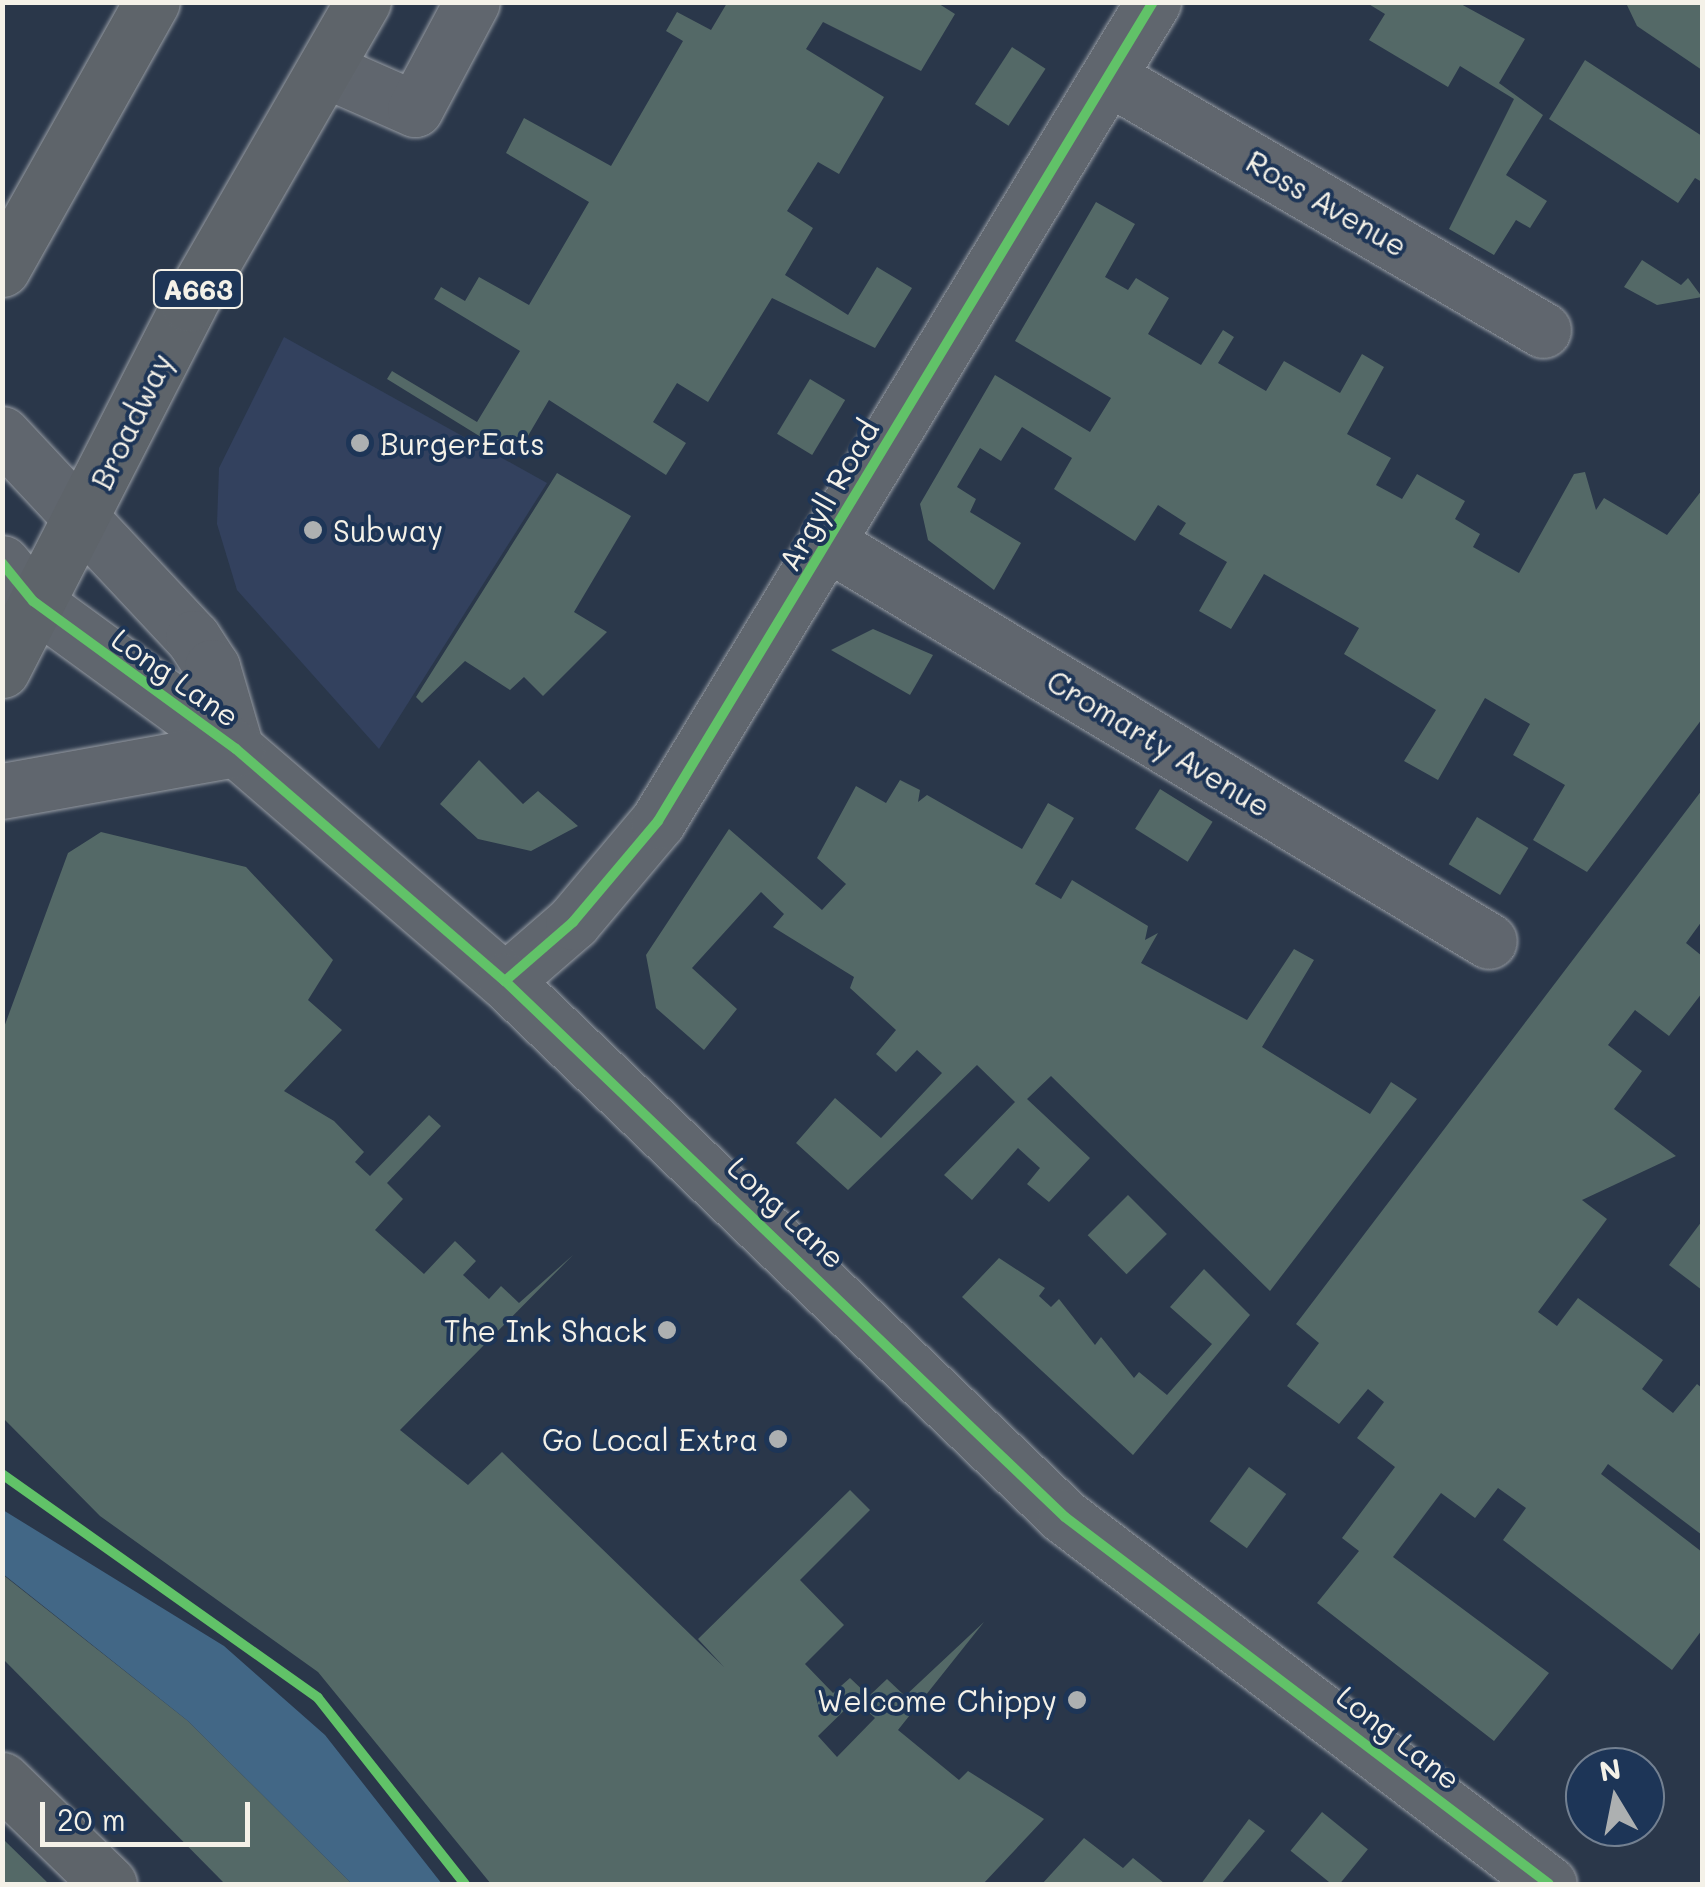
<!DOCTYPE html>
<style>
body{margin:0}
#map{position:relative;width:1705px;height:1887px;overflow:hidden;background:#2a374a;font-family:Mali,sans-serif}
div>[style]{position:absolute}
.built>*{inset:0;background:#33415e}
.green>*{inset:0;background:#546967;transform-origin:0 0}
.water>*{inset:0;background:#426786}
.roads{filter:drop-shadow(0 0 2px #979ca3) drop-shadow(0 0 2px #979ca3)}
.street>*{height:55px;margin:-27.5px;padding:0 27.5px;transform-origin:27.5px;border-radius:27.5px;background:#60666e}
.secondary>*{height:55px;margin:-27.5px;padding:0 27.5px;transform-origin:27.5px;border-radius:27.5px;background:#60666e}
.highway>*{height:55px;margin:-27.5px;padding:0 27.5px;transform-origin:27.5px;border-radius:27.5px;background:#5e646a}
.cycleway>*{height:10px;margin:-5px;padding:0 5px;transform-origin:5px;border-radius:5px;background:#61c268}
.dots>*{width:28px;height:28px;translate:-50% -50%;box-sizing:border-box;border:5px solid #1d3557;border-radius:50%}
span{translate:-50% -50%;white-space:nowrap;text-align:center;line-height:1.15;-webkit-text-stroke:8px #1d3557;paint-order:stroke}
.shield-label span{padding:2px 8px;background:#1d3557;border:2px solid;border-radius:8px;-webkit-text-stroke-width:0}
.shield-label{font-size:28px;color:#f4f1e8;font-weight:700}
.street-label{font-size:30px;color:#f4f1e8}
.poi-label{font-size:30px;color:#f4f1e8}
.left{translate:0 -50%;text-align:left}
.right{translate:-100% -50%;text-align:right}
.frame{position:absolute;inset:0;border:5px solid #f4f1e8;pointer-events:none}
.north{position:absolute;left:1565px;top:1747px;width:100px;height:100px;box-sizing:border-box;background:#1d3557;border:2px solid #738091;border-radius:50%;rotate:350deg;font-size:28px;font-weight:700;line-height:40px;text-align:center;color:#f4f1e8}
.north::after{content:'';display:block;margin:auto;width:35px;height:45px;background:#adb0b1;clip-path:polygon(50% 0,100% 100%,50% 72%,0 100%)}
.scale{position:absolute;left:40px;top:1802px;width:210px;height:45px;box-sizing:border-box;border:5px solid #f4f1e8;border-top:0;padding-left:12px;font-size:30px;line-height:35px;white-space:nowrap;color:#f4f1e8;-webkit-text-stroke:8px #1d3557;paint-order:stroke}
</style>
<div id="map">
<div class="built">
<i style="clip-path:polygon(284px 337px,547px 483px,379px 749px,237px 590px,217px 524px,219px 468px)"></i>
</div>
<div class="green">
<i style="clip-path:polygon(936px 2px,955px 14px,921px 71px,823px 22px,806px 49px,884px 97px,839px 174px,818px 162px,787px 211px,813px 228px,785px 275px,848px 315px,877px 267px,912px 288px,875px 348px,772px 298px,708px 402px,677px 383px,653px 422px,686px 443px,666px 475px,549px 400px,515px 458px,387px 379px,392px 371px,477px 422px,520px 351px,434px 299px,441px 287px,465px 301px,479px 277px,529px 305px,589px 202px,506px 153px,524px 118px,611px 166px,683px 41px,666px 31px,677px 12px,711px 30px,727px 3px)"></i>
<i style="clip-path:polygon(1367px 3px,1459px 3px,1525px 39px,1499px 83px,1543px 115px,1506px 175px,1547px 201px,1530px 228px,1516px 220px,1494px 255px,1449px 229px,1514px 99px,1460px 66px,1448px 87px,1369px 40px,1385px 14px)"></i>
<i style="clip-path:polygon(1626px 3px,1702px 3px,1702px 70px,1637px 26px)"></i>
<i style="left:1012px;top:47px;width:40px;height:68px;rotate:33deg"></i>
<i style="clip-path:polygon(1585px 60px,1702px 136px,1702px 182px,1695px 178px,1678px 203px,1549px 119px)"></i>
<i style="clip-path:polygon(1096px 202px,1135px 224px,1105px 277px,1128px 290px,1136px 278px,1169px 298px,1148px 334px,1201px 365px,1223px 330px,1234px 337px,1218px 363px,1266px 391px,1284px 361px,1340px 393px,1362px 354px,1384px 367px,1347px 434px,1391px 458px,1376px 485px,1402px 499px,1417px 474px,1465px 501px,1455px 519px,1480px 534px,1473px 547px,1519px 573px,1574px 474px,1585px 472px,1596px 510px,1604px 498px,1667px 535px,1702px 490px,1702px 719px,1587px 872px,1533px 840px,1565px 785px,1513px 755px,1530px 724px,1485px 698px,1438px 780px,1404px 761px,1436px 710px,1344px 654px,1359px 628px,1264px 574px,1231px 629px,1199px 611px,1227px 562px,1179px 534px,1186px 523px,1158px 505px,1135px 541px,1054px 489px,1072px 458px,1022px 427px,1001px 461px,980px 448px,957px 487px,976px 499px,970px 512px,1021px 543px,994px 590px,928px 540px,920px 504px,995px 375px,1090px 432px,1111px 398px,1015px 341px)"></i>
<i style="clip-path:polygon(1642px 260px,1681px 285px,1688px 278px,1702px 297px,1657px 305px,1624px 287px)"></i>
<i style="left:810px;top:379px;width:41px;height:64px;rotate:31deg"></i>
<i style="clip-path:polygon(557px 473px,631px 516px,574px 612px,607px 632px,543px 696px,524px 677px,510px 690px,465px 661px,422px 703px,416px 697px)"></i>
<i style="clip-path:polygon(873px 629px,933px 655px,910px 695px,831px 650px)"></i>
<i style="clip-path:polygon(479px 760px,523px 804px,538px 791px,578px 826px,531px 851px,478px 839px,440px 804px)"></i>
<i style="clip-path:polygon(900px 780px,920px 790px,918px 802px,927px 795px,1022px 849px,1048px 803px,1074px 818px,1035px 884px,1061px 899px,1072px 880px,1148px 926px,1145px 940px,1158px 933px,1141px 963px,1247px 1020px,1294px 949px,1314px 960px,1262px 1047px,1370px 1114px,1391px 1082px,1417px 1099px,1270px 1291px,1051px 1076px,1027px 1099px,1090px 1158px,1049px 1202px,1027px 1184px,1040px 1168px,1018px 1148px,972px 1200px,944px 1175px,1015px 1102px,977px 1065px,848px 1190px,796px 1143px,835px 1098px,881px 1138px,942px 1073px,917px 1050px,896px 1072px,876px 1054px,896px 1030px,850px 988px,854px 977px,773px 927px,784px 914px,761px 892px,692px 968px,737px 1009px,704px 1050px,656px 1008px,646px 955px,729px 829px,822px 910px,846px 884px,817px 858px,856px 786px,886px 803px)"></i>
<i style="left:1160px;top:789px;width:62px;height:47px;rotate:32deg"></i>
<i style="clip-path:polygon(1702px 790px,1702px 921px,1686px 943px,1702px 956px,1702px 993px,1669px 1036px,1635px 1010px,1608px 1045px,1642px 1071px,1614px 1109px,1676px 1156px,1582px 1200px,1607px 1219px,1538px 1312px,1557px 1326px,1578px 1298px,1663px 1360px,1642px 1389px,1673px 1413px,1697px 1384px,1702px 1388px,1702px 1535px,1608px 1464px,1601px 1474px,1702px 1552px,1702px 1630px,1672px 1670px,1503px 1540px,1526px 1508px,1498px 1488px,1475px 1518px,1441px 1493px,1393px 1557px,1549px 1673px,1494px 1741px,1317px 1603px,1359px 1551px,1342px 1538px,1395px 1467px,1357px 1438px,1384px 1402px,1368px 1389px,1339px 1424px,1287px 1386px,1319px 1343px,1296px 1324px)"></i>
<i style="left:1477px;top:817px;width:60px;height:55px;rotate:31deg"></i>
<i style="clip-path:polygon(evenodd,101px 832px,246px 867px,333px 960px,308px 1000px,342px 1030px,284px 1091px,334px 1121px,364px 1152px,355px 1162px,370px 1176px,429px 1115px,441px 1126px,387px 1183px,403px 1199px,375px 1230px,424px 1274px,455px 1241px,476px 1261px,463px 1275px,489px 1299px,501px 1286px,519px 1303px,573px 1255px,400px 1430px,468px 1485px,502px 1452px,724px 1667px,698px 1639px,850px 1490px,870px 1510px,800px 1580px,844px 1625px,805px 1664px,833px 1693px,850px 1678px,869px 1696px,887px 1679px,905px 1696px,984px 1622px,898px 1730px,959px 1780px,968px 1771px,1044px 1819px,983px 1884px,491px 1884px,318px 1672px,100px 1516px,3px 1418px,3px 1030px,68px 853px,101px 832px,855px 1700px,875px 1718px,837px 1757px,818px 1736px,855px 1700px)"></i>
<i style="left:1128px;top:1195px;width:55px;height:57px;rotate:45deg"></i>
<i style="clip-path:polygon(1702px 1221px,1702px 1290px,1669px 1265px)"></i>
<i style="clip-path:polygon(999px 1258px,1045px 1288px,1039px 1296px,1051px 1307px,1059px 1299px,1095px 1345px,1101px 1337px,1134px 1378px,1139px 1372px,1167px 1395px,1212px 1344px,1170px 1307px,1204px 1269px,1250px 1315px,1133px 1455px,962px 1297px)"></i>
<i style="left:1249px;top:1467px;width:46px;height:67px;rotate:36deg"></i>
<i style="clip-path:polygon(2px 1574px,188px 1721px,352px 1884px,225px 1884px,3px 1659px)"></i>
<i style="left:1322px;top:1812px;width:59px;height:50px;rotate:39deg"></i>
<i style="clip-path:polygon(1249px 1819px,1265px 1831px,1221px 1884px,1201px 1884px)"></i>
<i style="clip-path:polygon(1084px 1838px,1123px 1868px,1133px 1858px,1164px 1883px,1042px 1884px)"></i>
<i style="clip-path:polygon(3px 1839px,49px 1884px,3px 1884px)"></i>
</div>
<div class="water">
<i style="clip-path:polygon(3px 1510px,224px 1646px,325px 1735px,442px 1884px,352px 1884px,188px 1721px,3px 1574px)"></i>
</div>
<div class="roads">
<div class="street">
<i style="left:326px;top:70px;width:97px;rotate:23.7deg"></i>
<i style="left:415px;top:109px;width:121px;rotate:-62deg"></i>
<i style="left:1110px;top:78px;width:501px;rotate:30.2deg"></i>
<i style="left:829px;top:544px;width:770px;rotate:31.03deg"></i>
<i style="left:505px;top:981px;width:90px;rotate:-40.9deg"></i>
<i style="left:573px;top:922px;width:132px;rotate:-49.9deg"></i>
<i style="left:658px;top:821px;width:957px;rotate:-58.85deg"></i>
</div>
<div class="secondary">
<i style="left:2px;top:434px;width:279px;rotate:46.9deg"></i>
<i style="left:193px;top:638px;width:35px;rotate:57deg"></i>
<i style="left:212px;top:667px;width:85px;rotate:73.7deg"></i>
<i style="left:2px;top:563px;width:49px;rotate:50.8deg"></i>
<i style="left:33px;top:601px;width:251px;rotate:36.1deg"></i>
<i style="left:236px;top:749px;width:355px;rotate:40.8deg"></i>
<i style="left:505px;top:981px;width:775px;rotate:43.75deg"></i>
<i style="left:1065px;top:1517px;width:607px;rotate:37.17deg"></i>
<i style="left:2px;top:791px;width:238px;rotate:-10.2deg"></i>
</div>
<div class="highway">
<i style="left:2px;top:269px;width:306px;rotate:-60.7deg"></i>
<i style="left:2px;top:670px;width:411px;rotate:-62.9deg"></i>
<i style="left:189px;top:304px;width:349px;rotate:-60.1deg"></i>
<i style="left:2px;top:1780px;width:149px;rotate:44.2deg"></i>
</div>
</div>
<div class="cycleway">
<i style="left:2px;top:563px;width:49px;rotate:50.8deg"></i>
<i style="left:33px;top:601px;width:251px;rotate:36.1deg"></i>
<i style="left:236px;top:749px;width:355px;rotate:40.8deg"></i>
<i style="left:505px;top:981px;width:775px;rotate:43.75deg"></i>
<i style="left:1065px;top:1517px;width:607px;rotate:37.17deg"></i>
<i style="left:505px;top:981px;width:90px;rotate:-40.9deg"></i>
<i style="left:573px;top:922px;width:132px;rotate:-49.9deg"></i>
<i style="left:658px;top:821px;width:957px;rotate:-58.85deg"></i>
<i style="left:2px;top:1474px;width:387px;rotate:35.3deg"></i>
<i style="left:318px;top:1698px;width:237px;rotate:51.7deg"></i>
</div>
<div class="dots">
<i style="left:360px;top:443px;background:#adb0b1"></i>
<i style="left:313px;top:530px;background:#adb0b1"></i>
<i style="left:667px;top:1330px;background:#adb0b1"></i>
<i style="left:778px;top:1439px;background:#adb0b1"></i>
<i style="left:1077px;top:1700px;background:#adb0b1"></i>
</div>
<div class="shield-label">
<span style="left:198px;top:289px">A663</span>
</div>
<div class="street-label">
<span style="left:1327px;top:203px;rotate:30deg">Ross Avenue</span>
<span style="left:131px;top:421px;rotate:-64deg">Broadway</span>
<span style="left:828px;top:495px;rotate:-60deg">Argyll Road</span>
<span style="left:176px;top:677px;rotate:35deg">Long Lane</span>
<span style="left:1159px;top:743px;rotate:31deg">Cromarty Avenue</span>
<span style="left:787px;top:1212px;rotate:43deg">Long Lane</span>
<span style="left:1399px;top:1737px;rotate:38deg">Long Lane</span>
</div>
<div class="poi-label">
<span class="left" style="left:380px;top:443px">BurgerEats</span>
<span class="left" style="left:333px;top:530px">Subway</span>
<span class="right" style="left:647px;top:1330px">The Ink Shack</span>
<span class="right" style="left:758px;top:1439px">Go Local Extra</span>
<span class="right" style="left:1057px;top:1700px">Welcome Chippy</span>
</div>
<div class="frame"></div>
<div class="north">N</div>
<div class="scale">20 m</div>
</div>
